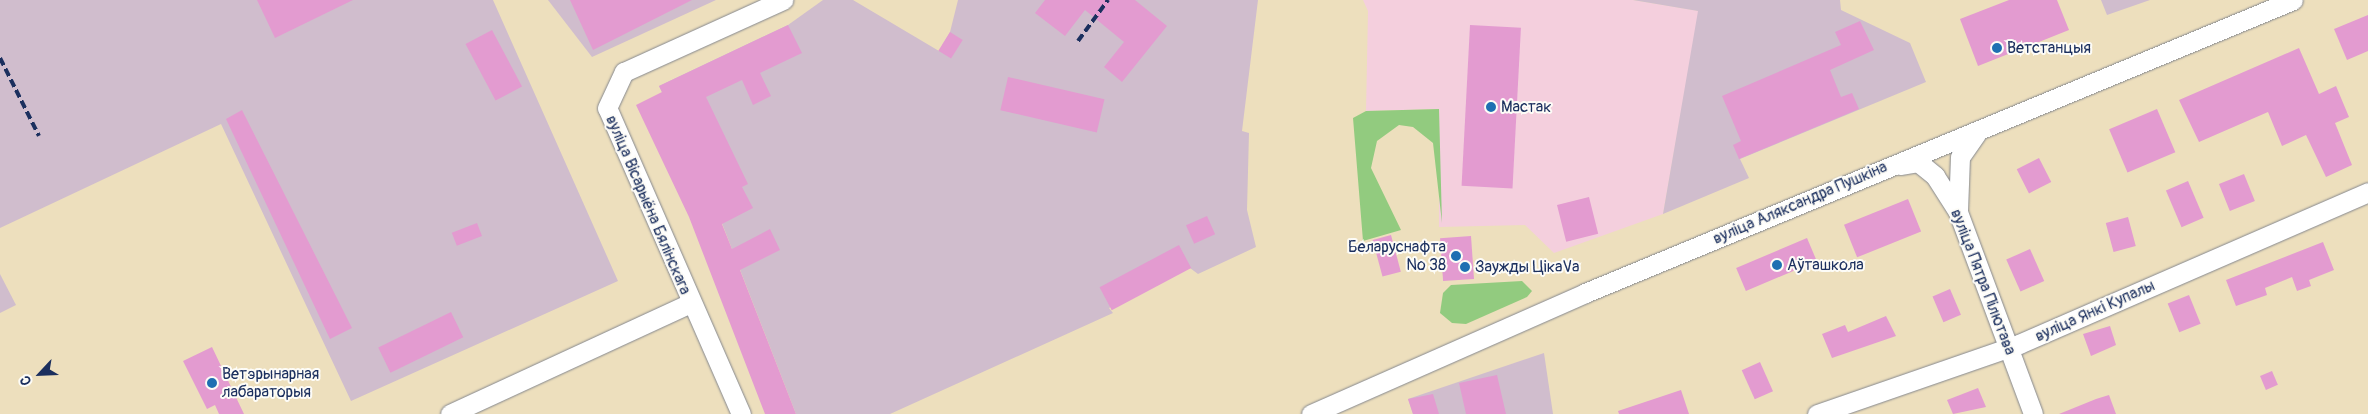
<!DOCTYPE html>
<meta charset="utf-8">
<style>
body{margin:0}
#map{position:relative;width:2368px;height:414px;overflow:hidden;background:#eddfbd;font-family:Pangolin,sans-serif}
div>[style]{position:absolute}
.built>*{inset:0;background:#f4cfdd}
.industrial>*{inset:0;background:#d0bdcd}
.green>*{inset:0;background:#92cb7f}
.building>*{inset:0;background:#e39bd0;transform-origin:0 0}
.roads{filter:drop-shadow(0 0 1px #84878e) drop-shadow(0 0 1px #84878e)}
.minor>*{height:19px;margin:-9.5px;padding:0 9.5px;transform-origin:9.5px;border-radius:9.5px;background:#fff}
.rail>*{height:4px;margin-top:-2px;transform-origin:0;background:repeating-linear-gradient(90deg,#1b2f5e 0 8px,transparent 0 12px)}
.dots>*{width:14px;height:14px;translate:-50% -50%;box-sizing:border-box;border:2px solid #fdfcf7;border-radius:50%}
span{translate:-50% -50%;white-space:nowrap;text-align:center;line-height:1.15;-webkit-text-stroke:4px #fdfcf7;paint-order:stroke}
.poi-label{font-size:16px;color:#1b2f5e}
.left{translate:0 -50%;text-align:left}
.right{translate:-100% -50%;text-align:right}
.street-label{font-size:16px;color:#1b2f5e}
.north{position:absolute;left:15px;top:349px;width:50px;height:50px;-webkit-text-stroke:4px #fdfcf7;paint-order:stroke;rotate:245deg;font-size:14px;font-weight:700;line-height:20px;text-align:center;color:#1b2f5e}
.north::after{content:'';display:block;margin:auto;width:18px;height:22px;background:#1b2f5e;clip-path:polygon(50% 0,100% 100%,50% 72%,0 100%)}
</style>
<div id="map">
<div class="built">
<i style="clip-path:polygon(1363px 0,1633px 0,1699px 11px,1663px 214px,1554px 253px,1525px 225px,1439px 227px,1439px 109px,1366px 111px,1368px 11px)"></i>
</div>
<div class="industrial">
<i style="clip-path:polygon(0 0,493px 0,618px 281px,351px 401px,221px 124px,0 228px)"></i>
<i style="clip-path:polygon(548px 0,716px 0,592px 57px)"></i>
<i style="clip-path:polygon(823px 0,853px 0,939px 51px,950px 32px,958px 0,1258px 0,1242px 131px,1249px 133px,1247px 210px,1256px 247px,1198px 274px,1190px 268px,1109px 308px,1113px 313px,890px 414px,796px 414px,713px 200px,659px 86px,788px 25px)"></i>
<i style="clip-path:polygon(1633px 0,1840px 0,1841px 10px,1910px 43px,1926px 82px,1740px 159px,1749px 178px,1663px 214px,1698px 11px)"></i>
<i style="clip-path:polygon(2101px 0,2150px 0,2107px 15px)"></i>
<i style="clip-path:polygon(0 274px,16px 305px,0 313px)"></i>
<i style="clip-path:polygon(1544px 353px,1553px 414px,1413px 414px,1408px 399px)"></i>
</div>
<div class="green">
<i style="clip-path:polygon(1439px 109px,1442px 223px,1433px 143px,1413px 127px,1399px 125px,1377px 141px,1371px 168px,1401px 230px,1363px 241px,1353px 118px,1366px 111px)"></i>
<i style="clip-path:polygon(1522px 281px,1532px 291px,1527px 297px,1466px 324px,1452px 323px,1440px 313px,1443px 293px,1451px 285px)"></i>
</div>
<div class="building">
<i style="clip-path:polygon(257px 0,353px 0,275px 38px)"></i>
<i style="clip-path:polygon(570px 0,692px 0,593px 50px)"></i>
<i style="clip-path:polygon(1045px 0,1135px 0,1167px 26px,1122px 82px,1104px 67px,1124px 42px,1085px 10px,1065px 36px,1035px 13px)"></i>
<i style="clip-path:polygon(2009px 0,2057px 0,2069px 30px,1978px 66px,1960px 19px)"></i>
<i style="clip-path:polygon(2368px 15px,2368px 51px,2347px 60px,2334px 29px)"></i>
<i style="clip-path:polygon(1860px 21px,1874px 50px,1830px 70px,1841px 97px,1852px 93px,1859px 109px,1739px 159px,1733px 145px,1741px 141px,1722px 96px,1841px 45px,1835px 32px)"></i>
<i style="clip-path:polygon(788px 25px,802px 53px,760px 73px,771px 96px,753px 105px,742px 80px,706px 97px,748px 184px,742px 187px,753px 208px,722px 224px,732px 249px,770px 229px,780px 250px,740px 270px,796px 414px,765px 414px,689px 217px,636px 105px,662px 92px,659px 86px)"></i>
<i style="left:1470px;top:25px;width:51px;height:161px;rotate:3deg"></i>
<i style="left:492px;top:30px;width:64px;height:30px;rotate:62deg"></i>
<i style="left:950px;top:32px;width:15px;height:22px;rotate:32deg"></i>
<i style="clip-path:polygon(2299px 48px,2319px 94px,2336px 86px,2349px 117px,2335px 123px,2352px 165px,2326px 177px,2306px 135px,2282px 146px,2268px 112px,2199px 142px,2179px 100px)"></i>
<i style="left:1008px;top:77px;width:99px;height:34px;rotate:13deg"></i>
<i style="left:2157px;top:109px;width:47px;height:52px;rotate:67deg"></i>
<i style="clip-path:polygon(242px 110px,352px 328px,330px 339px,226px 119px)"></i>
<i style="left:2039px;top:158px;width:27px;height:25px;rotate:63deg"></i>
<i style="left:2244px;top:174px;width:29px;height:27px;rotate:68deg"></i>
<i style="left:2188px;top:181px;width:40px;height:24px;rotate:67deg"></i>
<i style="left:1589px;top:197px;width:38px;height:33px;rotate:76deg"></i>
<i style="left:1908px;top:199px;width:35px;height:69px;rotate:68deg"></i>
<i style="left:1207px;top:216px;width:20px;height:23px;rotate:66deg"></i>
<i style="left:2128px;top:217px;width:30px;height:23px;rotate:75deg"></i>
<i style="left:477px;top:223px;width:14px;height:27px;rotate:69deg"></i>
<i style="left:1391px;top:235px;width:38px;height:19px;rotate:75deg"></i>
<i style="left:1471px;top:236px;width:43px;height:31px;rotate:86deg"></i>
<i style="left:1807px;top:238px;width:25px;height:77px;rotate:67deg"></i>
<i style="clip-path:polygon(2323px 242px,2334px 270px,2309px 280px,2311px 286px,2297px 291px,2292px 277px,2265px 288px,2267px 295px,2236px 306px,2226px 280px)"></i>
<i style="left:1179px;top:245px;width:26px;height:90px;rotate:62deg"></i>
<i style="left:2030px;top:249px;width:35px;height:26px;rotate:66deg"></i>
<i style="left:1950px;top:289px;width:28px;height:19px;rotate:67deg"></i>
<i style="left:2189px;top:295px;width:31px;height:23px;rotate:68deg"></i>
<i style="left:451px;top:312px;width:28px;height:81px;rotate:64deg"></i>
<i style="clip-path:polygon(1886px 316px,1896px 336px,1832px 358px,1822px 334px,1845px 325px,1848px 332px)"></i>
<i style="clip-path:polygon(2110px 326px,2116px 345px,2091px 356px,2083px 334px)"></i>
<i style="clip-path:polygon(212px 347px,244px 414px,219px 414px,215px 405px,207px 409px,183px 361px)"></i>
<i style="left:1760px;top:362px;width:32px;height:20px;rotate:66deg"></i>
<i style="left:2272px;top:371px;width:15px;height:13px;rotate:67deg"></i>
<i style="clip-path:polygon(1497px 375px,1506px 414px,1466px 414px,1459px 383px)"></i>
<i style="clip-path:polygon(1978px 388px,1986px 407px,1953px 414px,1947px 400px)"></i>
<i style="clip-path:polygon(1681px 390px,1689px 414px,1619px 414px,1618px 411px)"></i>
<i style="clip-path:polygon(1433px 394px,1439px 414px,1413px 414px,1408px 399px)"></i>
<i style="clip-path:polygon(2109px 395px,2116px 414px,2059px 414px,2096px 399px)"></i>
</div>
<div class="roads">
<div class="minor">
<i style="left:1900px;top:165px;width:18px;rotate:-9deg"></i>
<i style="left:1918px;top:162px;width:22px;rotate:39deg"></i>
<i style="left:1935px;top:176px;width:43px;rotate:57.4deg"></i>
<i style="left:1958px;top:212px;width:215px;rotate:69.6deg"></i>
<i style="left:1958px;top:211px;width:54px;rotate:-87.9deg"></i>
<i style="left:1960px;top:157px;width:28px;rotate:-55deg"></i>
<i style="left:450px;top:414px;width:264px;rotate:-24.8deg"></i>
<i style="left:741px;top:414px;width:334px;rotate:-113.6deg"></i>
<i style="left:607px;top:108px;width:40px;rotate:-65deg"></i>
<i style="left:624px;top:72px;width:175px;rotate:-24.4deg"></i>
<i style="left:1311px;top:414px;width:300px;rotate:-23.8deg"></i>
<i style="left:1585px;top:293px;width:766px;rotate:-22.48deg"></i>
<i style="left:1817px;top:414px;width:214px;rotate:-19.1deg"></i>
<i style="left:2019px;top:344px;width:381px;rotate:-23.5deg"></i>
</div>
</div>
<div class="rail">
<i style="left:1078px;top:41px;width:51px;rotate:-53.8deg"></i>
<i style="left:0;top:58px;width:87px;rotate:63.4deg"></i>
</div>
<div class="dots">
<i style="left:1997px;top:48px;background:#1f6fb2"></i>
<i style="left:1491px;top:107px;background:#1f6fb2"></i>
<i style="left:1456px;top:256px;background:#1f6fb2"></i>
<i style="left:1777px;top:265px;background:#1f6fb2"></i>
<i style="left:1465px;top:267px;background:#1f6fb2"></i>
<i style="left:212px;top:383px;background:#1f6fb2"></i>
</div>
<div class="poi-label">
<span class="left" style="left:2007px;top:48px">Ветстанцыя</span>
<span class="left" style="left:1501px;top:107px">Мастак</span>
<span class="right" style="left:1446px;top:256px">Беларуснафта<br>№ 38</span>
<span class="left" style="left:1787px;top:265px">Аўташкола</span>
<span class="left" style="left:1475px;top:267px">Заужды ЦікаVа</span>
<span class="left" style="left:222px;top:383px">Ветэрынарная<br>лабараторыя</span>
</div>
<div class="street-label">
<span style="left:1800px;top:203px;rotate:-23deg">вуліца Аляксандра Пушкіна</span>
<span style="left:648px;top:205px;rotate:67deg">вуліца Вісарыёна Бялінскага</span>
<span style="left:1983px;top:282px;rotate:69deg">вуліца Пятра Пілютава</span>
<span style="left:2095px;top:311px;rotate:-24deg">вуліца Янкі Купалы</span>
</div>
<div class="north">С</div>
</div>
